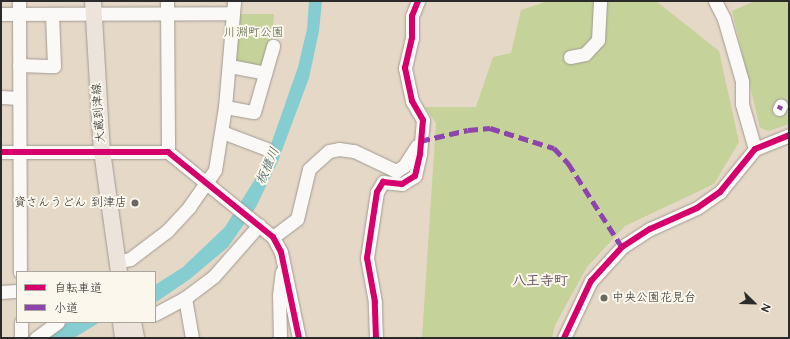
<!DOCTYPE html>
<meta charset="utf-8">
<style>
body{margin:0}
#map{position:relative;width:790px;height:339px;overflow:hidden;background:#e5d8c7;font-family:"Architects Daughter","Klee One",sans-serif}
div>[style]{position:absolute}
.green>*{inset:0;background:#c5d29a}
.water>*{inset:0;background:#85cdd0}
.roads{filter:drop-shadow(0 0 1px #a19a91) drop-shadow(0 0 1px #a19a91)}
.minor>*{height:13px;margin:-6.5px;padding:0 6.5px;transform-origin:6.5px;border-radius:6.5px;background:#fbf9f7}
.major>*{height:16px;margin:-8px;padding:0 8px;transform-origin:8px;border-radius:8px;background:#ece3da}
.quiet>*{height:5px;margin-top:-2.5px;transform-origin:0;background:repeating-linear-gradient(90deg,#8e44ad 0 10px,transparent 0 15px)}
.cycleway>*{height:6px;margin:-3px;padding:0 3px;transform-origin:3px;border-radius:3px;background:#d6006c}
.dots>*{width:11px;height:11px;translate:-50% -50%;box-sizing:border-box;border:2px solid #fbf7ec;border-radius:50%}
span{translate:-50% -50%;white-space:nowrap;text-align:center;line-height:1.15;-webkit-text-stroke:4px #fbf7ec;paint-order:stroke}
.park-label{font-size:12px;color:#515c41}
.street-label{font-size:12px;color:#2b2b2b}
.poi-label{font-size:12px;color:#2b2b2b}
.right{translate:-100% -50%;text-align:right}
.left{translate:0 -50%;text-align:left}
.water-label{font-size:13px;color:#3a5a5e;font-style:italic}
.quarter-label{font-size:14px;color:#624f60;font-weight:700}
.frame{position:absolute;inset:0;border:2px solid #2b2b2b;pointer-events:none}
.legend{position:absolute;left:16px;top:271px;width:140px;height:52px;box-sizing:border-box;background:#fbf7ec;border:1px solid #a8a59f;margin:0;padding:5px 7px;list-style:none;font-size:12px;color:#2b2b2b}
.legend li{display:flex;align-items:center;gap:8px;height:20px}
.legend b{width:20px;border:1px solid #a8a59f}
.north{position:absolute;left:734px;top:283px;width:40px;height:40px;-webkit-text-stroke:3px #fbf7ec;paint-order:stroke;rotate:113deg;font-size:11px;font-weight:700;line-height:16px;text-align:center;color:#2b2b2b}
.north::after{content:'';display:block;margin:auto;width:14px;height:18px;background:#2b2b2b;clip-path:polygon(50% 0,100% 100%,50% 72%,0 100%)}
</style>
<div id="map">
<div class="green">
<i style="clip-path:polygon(548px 1px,656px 1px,719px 51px,739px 142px,714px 184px,625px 226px,587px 267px,555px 325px,552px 338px,422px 338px,436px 123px,425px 107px,476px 107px,493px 57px,511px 53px,521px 10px)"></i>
<i style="clip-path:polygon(755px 1px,789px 1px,789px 124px,769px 131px,760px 128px,732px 11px)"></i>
<i style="clip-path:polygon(238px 14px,274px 14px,273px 28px,263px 70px,233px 65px)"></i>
</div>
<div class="water">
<i style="clip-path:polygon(309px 1px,322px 1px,319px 31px,309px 78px,278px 161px,256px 207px,228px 247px,190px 279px,155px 303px,155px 285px,183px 267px,225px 227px,257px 176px,269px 150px,298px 67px,307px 29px)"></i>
<i style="clip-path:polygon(68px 322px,100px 322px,74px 338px,45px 338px)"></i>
</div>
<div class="roads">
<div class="minor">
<i style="left:19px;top:1px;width:271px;rotate:89.8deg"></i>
<i style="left:167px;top:1px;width:151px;rotate:89.6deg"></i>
<i style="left:715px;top:1px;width:20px;rotate:63deg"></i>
<i style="left:724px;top:19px;width:65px;rotate:73.8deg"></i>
<i style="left:742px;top:81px;width:23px;rotate:90deg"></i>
<i style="left:742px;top:104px;width:47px;rotate:73.9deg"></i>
<i style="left:1px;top:14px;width:232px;rotate:-0.2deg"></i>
<i style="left:570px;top:57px;width:15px;rotate:-11deg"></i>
<i style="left:585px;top:54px;width:19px;rotate:-47deg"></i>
<i style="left:598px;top:40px;width:39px;rotate:-87deg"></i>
<i style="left:19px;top:65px;width:35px;rotate:2deg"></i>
<i style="left:54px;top:66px;width:52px;rotate:-92.2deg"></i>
<i style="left:230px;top:66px;width:36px;rotate:11deg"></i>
<i style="left:1px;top:97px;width:18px;rotate:3deg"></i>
<i style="left:225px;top:107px;width:29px;rotate:10deg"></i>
<i style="left:254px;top:112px;width:69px;rotate:-73.9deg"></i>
<i style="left:779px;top:109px;width:4px;rotate:-63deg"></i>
<i style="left:222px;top:132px;width:48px;rotate:20.7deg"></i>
<i style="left:1px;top:152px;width:167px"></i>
<i style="left:168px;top:152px;width:135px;rotate:39deg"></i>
<i style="left:273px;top:237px;width:17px;rotate:62deg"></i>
<i style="left:281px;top:252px;width:88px;rotate:78.2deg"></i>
<i style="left:273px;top:237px;width:30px;rotate:-37deg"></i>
<i style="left:297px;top:219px;width:51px;rotate:-76.5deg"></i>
<i style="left:309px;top:169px;width:27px;rotate:-42deg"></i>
<i style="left:329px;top:151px;width:10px;rotate:-11deg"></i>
<i style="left:339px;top:149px;width:15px;rotate:8deg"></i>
<i style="left:354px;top:151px;width:47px;rotate:25.5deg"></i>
<i style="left:396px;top:171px;width:9px;rotate:-32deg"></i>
<i style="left:404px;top:166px;width:24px;rotate:-57deg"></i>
<i style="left:117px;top:262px;width:13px;rotate:-13deg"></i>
<i style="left:130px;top:259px;width:46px;rotate:-37.1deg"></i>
<i style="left:167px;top:231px;width:33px;rotate:-47deg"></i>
<i style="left:189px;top:207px;width:45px;rotate:-54.9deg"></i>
<i style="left:215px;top:170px;width:64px;rotate:-81deg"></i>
<i style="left:225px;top:107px;width:106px;rotate:-85.1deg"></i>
<i style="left:1px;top:292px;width:16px;rotate:-4deg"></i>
<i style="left:185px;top:298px;width:41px;rotate:80.1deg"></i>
<i style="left:155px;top:314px;width:34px;rotate:-28deg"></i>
<i style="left:185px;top:298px;width:36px;rotate:-37deg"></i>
<i style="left:214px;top:276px;width:68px;rotate:-48.6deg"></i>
<i style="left:21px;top:322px;width:16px;rotate:90deg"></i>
<i style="left:36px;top:338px;width:27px;rotate:-36deg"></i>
<i style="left:280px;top:338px;width:43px;rotate:-91.3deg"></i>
<i style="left:279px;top:295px;width:23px;rotate:-83deg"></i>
<i style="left:376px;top:338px;width:36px;rotate:-92deg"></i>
<i style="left:375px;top:302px;width:45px;rotate:-100.3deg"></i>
<i style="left:367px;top:258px;width:67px;rotate:-81.4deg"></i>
<i style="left:377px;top:192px;width:12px;rotate:-59deg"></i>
<i style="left:383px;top:182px;width:19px;rotate:6deg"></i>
<i style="left:402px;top:184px;width:15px;rotate:-32deg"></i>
<i style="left:415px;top:176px;width:23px;rotate:-77deg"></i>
<i style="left:420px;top:154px;width:34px;rotate:-85deg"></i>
<i style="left:423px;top:120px;width:22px;rotate:-120deg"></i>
<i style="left:412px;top:101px;width:34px;rotate:-102deg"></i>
<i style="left:405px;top:68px;width:31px;rotate:-77deg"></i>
<i style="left:412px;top:38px;width:22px;rotate:-90deg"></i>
<i style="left:412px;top:16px;width:16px;rotate:-68deg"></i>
<i style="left:564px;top:338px;width:63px;rotate:-64.7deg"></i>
<i style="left:591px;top:281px;width:46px;rotate:-47.6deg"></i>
<i style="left:622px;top:247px;width:33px;rotate:-33deg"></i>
<i style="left:650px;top:229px;width:51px;rotate:-24.1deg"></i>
<i style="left:697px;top:208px;width:28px;rotate:-35deg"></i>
<i style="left:720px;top:192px;width:55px;rotate:-50.9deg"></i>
<i style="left:755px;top:149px;width:37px;rotate:-22deg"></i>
</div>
<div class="major">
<i style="left:93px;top:1px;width:150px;rotate:86.6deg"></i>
<i style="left:102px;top:151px;width:122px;rotate:82deg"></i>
<i style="left:121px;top:322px;width:16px;rotate:83deg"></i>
<i style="left:133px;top:322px;width:16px;rotate:79deg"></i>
</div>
</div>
<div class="quiet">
<i style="left:779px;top:109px;width:4px;rotate:-63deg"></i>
<i style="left:420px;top:141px;width:49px;rotate:-12.9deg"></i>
<i style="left:468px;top:130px;width:22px;rotate:-5deg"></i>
<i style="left:490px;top:128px;width:67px;rotate:17.4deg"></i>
<i style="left:554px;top:148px;width:21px;rotate:47deg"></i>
<i style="left:568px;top:163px;width:100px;rotate:57.3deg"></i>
</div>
<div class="cycleway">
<i style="left:1px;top:152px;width:167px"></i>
<i style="left:168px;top:152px;width:135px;rotate:39deg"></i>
<i style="left:273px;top:237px;width:17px;rotate:62deg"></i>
<i style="left:281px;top:252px;width:88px;rotate:78.2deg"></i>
<i style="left:376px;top:338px;width:36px;rotate:-92deg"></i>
<i style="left:375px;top:302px;width:45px;rotate:-100.3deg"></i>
<i style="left:367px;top:258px;width:67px;rotate:-81.4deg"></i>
<i style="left:377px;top:192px;width:12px;rotate:-59deg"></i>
<i style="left:383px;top:182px;width:19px;rotate:6deg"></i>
<i style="left:402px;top:184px;width:15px;rotate:-32deg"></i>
<i style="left:415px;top:176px;width:23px;rotate:-77deg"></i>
<i style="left:420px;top:154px;width:34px;rotate:-85deg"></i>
<i style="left:423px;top:120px;width:22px;rotate:-120deg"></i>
<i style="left:412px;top:101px;width:34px;rotate:-102deg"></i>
<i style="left:405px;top:68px;width:31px;rotate:-77deg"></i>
<i style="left:412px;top:38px;width:22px;rotate:-90deg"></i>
<i style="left:412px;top:16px;width:16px;rotate:-68deg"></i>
<i style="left:564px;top:338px;width:63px;rotate:-64.7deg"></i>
<i style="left:591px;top:281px;width:46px;rotate:-47.6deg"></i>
<i style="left:622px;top:247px;width:33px;rotate:-33deg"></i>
<i style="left:650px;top:229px;width:51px;rotate:-24.1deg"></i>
<i style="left:697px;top:208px;width:28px;rotate:-35deg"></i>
<i style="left:720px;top:192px;width:55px;rotate:-50.9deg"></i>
<i style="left:755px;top:149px;width:37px;rotate:-22deg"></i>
</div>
<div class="dots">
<i style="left:135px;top:203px;background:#6c6862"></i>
<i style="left:604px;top:298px;background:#6c6862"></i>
</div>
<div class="park-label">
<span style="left:254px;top:33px">川淵町公園</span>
</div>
<div class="street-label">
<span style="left:99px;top:113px;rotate:-94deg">大蔵到津線</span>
</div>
<div class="poi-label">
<span class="right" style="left:127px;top:203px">資さんうどん 到津店</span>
<span class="left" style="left:612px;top:298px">中央公園花見台</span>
</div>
<div class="water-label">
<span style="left:268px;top:166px;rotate:-66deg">板櫃川</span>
</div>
<div class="quarter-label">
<span style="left:540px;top:281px">八王寺町</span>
</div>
<div class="frame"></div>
<ul class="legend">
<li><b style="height:5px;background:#d6006c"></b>自転車道</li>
<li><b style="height:5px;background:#8e44ad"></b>小道</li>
</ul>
<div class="north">N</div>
</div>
